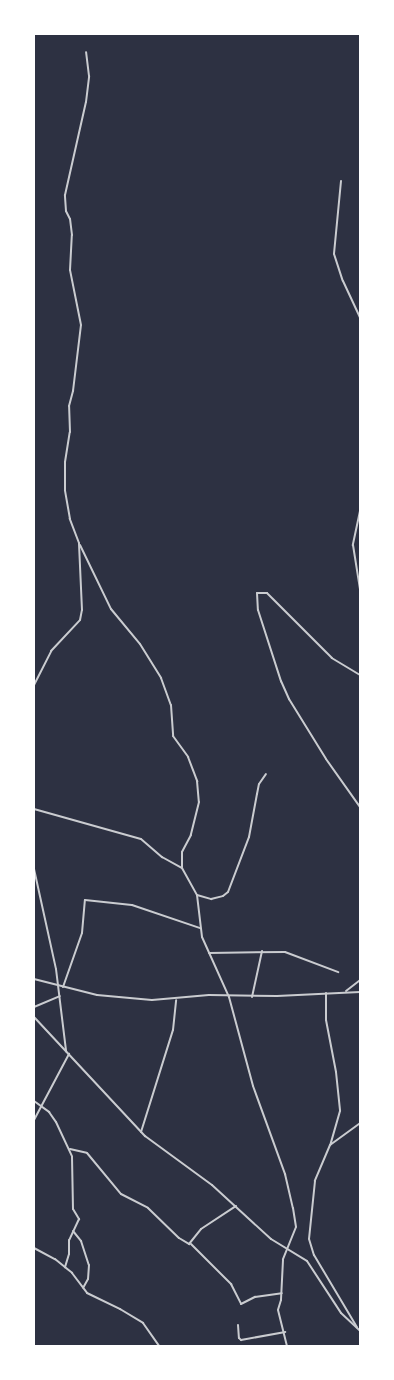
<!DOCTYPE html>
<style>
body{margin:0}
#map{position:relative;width:394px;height:1380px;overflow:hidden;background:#2d3142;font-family:Poppins,sans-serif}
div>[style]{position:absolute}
.minor>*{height:2px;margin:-1px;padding:0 1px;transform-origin:1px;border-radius:1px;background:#caccd0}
span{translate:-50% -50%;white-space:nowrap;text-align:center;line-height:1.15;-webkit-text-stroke:4.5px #fff;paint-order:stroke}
.frame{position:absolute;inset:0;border:35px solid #fff;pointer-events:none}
</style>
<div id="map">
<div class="minor">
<i style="left:341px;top:181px;width:73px;rotate:95.5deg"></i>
<i style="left:334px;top:254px;width:28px;rotate:72deg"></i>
<i style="left:343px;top:281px;width:40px;rotate:65deg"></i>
<i style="left:360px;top:511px;width:35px;rotate:102deg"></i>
<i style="left:353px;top:545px;width:45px;rotate:81deg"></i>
<i style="left:80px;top:545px;width:71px;rotate:64.2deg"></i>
<i style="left:111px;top:609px;width:45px;rotate:50.4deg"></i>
<i style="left:140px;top:644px;width:40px;rotate:58deg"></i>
<i style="left:161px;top:678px;width:29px;rotate:70deg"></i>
<i style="left:171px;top:705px;width:31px;rotate:86deg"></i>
<i style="left:173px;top:736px;width:26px;rotate:54deg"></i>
<i style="left:188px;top:757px;width:26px;rotate:69deg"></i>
<i style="left:197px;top:781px;width:21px;rotate:85deg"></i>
<i style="left:199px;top:802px;width:34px;rotate:104deg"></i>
<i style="left:191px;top:835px;width:19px;rotate:118deg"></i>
<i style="left:182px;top:852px;width:15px;rotate:90deg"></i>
<i style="left:360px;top:675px;width:33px;rotate:-149deg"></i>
<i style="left:332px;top:658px;width:92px;rotate:-135deg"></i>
<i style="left:267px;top:593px;width:10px;rotate:180deg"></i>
<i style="left:257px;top:593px;width:17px;rotate:87deg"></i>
<i style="left:258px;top:610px;width:75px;rotate:72.1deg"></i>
<i style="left:281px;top:681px;width:20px;rotate:66deg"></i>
<i style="left:289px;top:699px;width:70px;rotate:58.3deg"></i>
<i style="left:326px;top:759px;width:59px;rotate:54.7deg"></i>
<i style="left:34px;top:685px;width:38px;rotate:-63deg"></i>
<i style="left:51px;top:651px;width:42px;rotate:-46.9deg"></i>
<i style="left:80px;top:620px;width:10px;rotate:-79deg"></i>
<i style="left:82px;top:610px;width:67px;rotate:-92.6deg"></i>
<i style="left:79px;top:543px;width:26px;rotate:-111deg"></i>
<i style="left:70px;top:519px;width:29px;rotate:-100deg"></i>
<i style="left:65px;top:490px;width:28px;rotate:-90deg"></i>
<i style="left:65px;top:462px;width:30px;rotate:-81deg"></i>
<i style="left:70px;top:432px;width:26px;rotate:-92deg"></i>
<i style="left:69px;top:406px;width:16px;rotate:-75deg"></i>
<i style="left:73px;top:391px;width:66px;rotate:-83.1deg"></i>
<i style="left:81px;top:325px;width:56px;rotate:-101.3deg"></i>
<i style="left:70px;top:270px;width:35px;rotate:-87deg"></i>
<i style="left:72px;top:235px;width:16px;rotate:-97deg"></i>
<i style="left:70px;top:219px;width:9px;rotate:-117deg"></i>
<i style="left:66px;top:211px;width:16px;rotate:-94deg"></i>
<i style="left:65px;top:195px;width:95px;rotate:-77.3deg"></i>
<i style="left:86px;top:102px;width:26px;rotate:-83deg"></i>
<i style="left:89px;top:76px;width:24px;rotate:-97deg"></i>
<i style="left:34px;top:809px;width:111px;rotate:15.7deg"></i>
<i style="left:141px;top:839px;width:28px;rotate:41deg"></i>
<i style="left:162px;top:857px;width:23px;rotate:29deg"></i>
<i style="left:182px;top:868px;width:31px;rotate:61deg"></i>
<i style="left:197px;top:895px;width:42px;rotate:83.2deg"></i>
<i style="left:202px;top:937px;width:66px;rotate:65.8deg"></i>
<i style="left:229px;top:997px;width:92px;rotate:74.9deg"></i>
<i style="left:253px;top:1086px;width:94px;rotate:70deg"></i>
<i style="left:285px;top:1174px;width:35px;rotate:77deg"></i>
<i style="left:293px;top:1208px;width:19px;rotate:81deg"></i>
<i style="left:296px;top:1227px;width:35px;rotate:112deg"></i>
<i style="left:283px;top:1260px;width:40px;rotate:92.9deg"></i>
<i style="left:281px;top:1300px;width:10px;rotate:107deg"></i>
<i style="left:278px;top:1310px;width:37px;rotate:76deg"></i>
<i style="left:34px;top:869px;width:102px;rotate:77.6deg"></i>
<i style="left:56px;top:969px;width:83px;rotate:83deg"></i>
<i style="left:197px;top:895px;width:15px;rotate:16deg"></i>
<i style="left:211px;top:899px;width:12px;rotate:-14deg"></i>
<i style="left:223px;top:896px;width:6px;rotate:-39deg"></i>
<i style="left:228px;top:892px;width:59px;rotate:-69.1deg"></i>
<i style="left:249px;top:837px;width:44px;rotate:-79.5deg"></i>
<i style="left:257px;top:794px;width:10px;rotate:-79deg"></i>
<i style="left:259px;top:784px;width:12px;rotate:-55deg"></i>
<i style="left:209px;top:953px;width:76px;rotate:-0.8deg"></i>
<i style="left:285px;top:952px;width:57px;rotate:20.7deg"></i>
<i style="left:34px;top:979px;width:65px;rotate:14.3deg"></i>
<i style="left:97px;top:995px;width:55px;rotate:5.2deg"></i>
<i style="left:152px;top:1000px;width:57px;rotate:-5deg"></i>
<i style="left:209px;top:995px;width:68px;rotate:0.8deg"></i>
<i style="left:277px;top:996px;width:83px;rotate:-2.8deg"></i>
<i style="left:63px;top:987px;width:57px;rotate:-70.6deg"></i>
<i style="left:82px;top:933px;width:33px;rotate:-85deg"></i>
<i style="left:85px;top:900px;width:47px;rotate:6.1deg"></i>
<i style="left:132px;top:905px;width:72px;rotate:18.7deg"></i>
<i style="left:346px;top:991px;width:18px;rotate:-38deg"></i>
<i style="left:326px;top:993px;width:27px;rotate:90deg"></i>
<i style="left:326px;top:1020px;width:53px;rotate:79.1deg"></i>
<i style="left:336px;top:1072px;width:39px;rotate:84deg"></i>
<i style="left:340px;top:1111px;width:35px;rotate:106deg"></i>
<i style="left:330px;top:1145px;width:39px;rotate:113deg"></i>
<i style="left:315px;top:1181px;width:58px;rotate:95.9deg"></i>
<i style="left:309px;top:1239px;width:17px;rotate:73deg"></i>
<i style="left:314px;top:1255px;width:84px;rotate:59.2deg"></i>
<i style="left:252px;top:997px;width:47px;rotate:-77.7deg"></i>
<i style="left:34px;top:1007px;width:28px;rotate:-23deg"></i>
<i style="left:34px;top:1017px;width:163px;rotate:47deg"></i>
<i style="left:145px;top:1136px;width:83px;rotate:36.2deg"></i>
<i style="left:212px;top:1185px;width:80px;rotate:42.5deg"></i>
<i style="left:271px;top:1239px;width:42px;rotate:31.4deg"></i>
<i style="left:307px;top:1261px;width:62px;rotate:56.8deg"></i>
<i style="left:341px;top:1313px;width:26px;rotate:43deg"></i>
<i style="left:34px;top:1101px;width:19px;rotate:36deg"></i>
<i style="left:49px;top:1112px;width:12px;rotate:55deg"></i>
<i style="left:56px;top:1122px;width:38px;rotate:65deg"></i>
<i style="left:72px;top:1157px;width:52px;rotate:88.9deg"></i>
<i style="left:73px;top:1209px;width:12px;rotate:59deg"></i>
<i style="left:79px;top:1219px;width:23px;rotate:115deg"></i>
<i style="left:69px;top:1240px;width:14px;rotate:90deg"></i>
<i style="left:69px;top:1254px;width:14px;rotate:107deg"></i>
<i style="left:34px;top:1120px;width:75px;rotate:-62.1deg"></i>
<i style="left:141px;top:1132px;width:107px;rotate:-72.6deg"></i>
<i style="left:173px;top:1030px;width:30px;rotate:-84deg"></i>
<i style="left:330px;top:1145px;width:37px;rotate:-36deg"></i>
<i style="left:70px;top:1149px;width:17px;rotate:13deg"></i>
<i style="left:87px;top:1153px;width:53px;rotate:50.3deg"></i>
<i style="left:121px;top:1194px;width:30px;rotate:27deg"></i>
<i style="left:148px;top:1208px;width:43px;rotate:44.1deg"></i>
<i style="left:179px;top:1238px;width:12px;rotate:31deg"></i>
<i style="left:189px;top:1244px;width:19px;rotate:-51deg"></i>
<i style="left:201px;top:1229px;width:42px;rotate:-33.3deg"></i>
<i style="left:73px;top:1231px;width:13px;rotate:51deg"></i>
<i style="left:81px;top:1241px;width:25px;rotate:72deg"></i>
<i style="left:89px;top:1265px;width:14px;rotate:94deg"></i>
<i style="left:88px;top:1279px;width:10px;rotate:119deg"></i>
<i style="left:191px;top:1244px;width:57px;rotate:45deg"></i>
<i style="left:231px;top:1284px;width:22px;rotate:63deg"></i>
<i style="left:241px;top:1304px;width:16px;rotate:-27deg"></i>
<i style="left:255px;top:1297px;width:27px;rotate:-8deg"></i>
<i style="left:34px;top:1248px;width:24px;rotate:28deg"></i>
<i style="left:55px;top:1259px;width:22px;rotate:39deg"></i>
<i style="left:72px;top:1273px;width:25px;rotate:53deg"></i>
<i style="left:87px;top:1293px;width:37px;rotate:26deg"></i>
<i style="left:120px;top:1309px;width:27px;rotate:31deg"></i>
<i style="left:143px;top:1323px;width:28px;rotate:55deg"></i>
<i style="left:238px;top:1325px;width:13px;rotate:86deg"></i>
<i style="left:239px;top:1338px;width:3px;rotate:45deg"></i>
<i style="left:241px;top:1340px;width:45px;rotate:-10.3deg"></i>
</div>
<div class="frame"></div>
</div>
